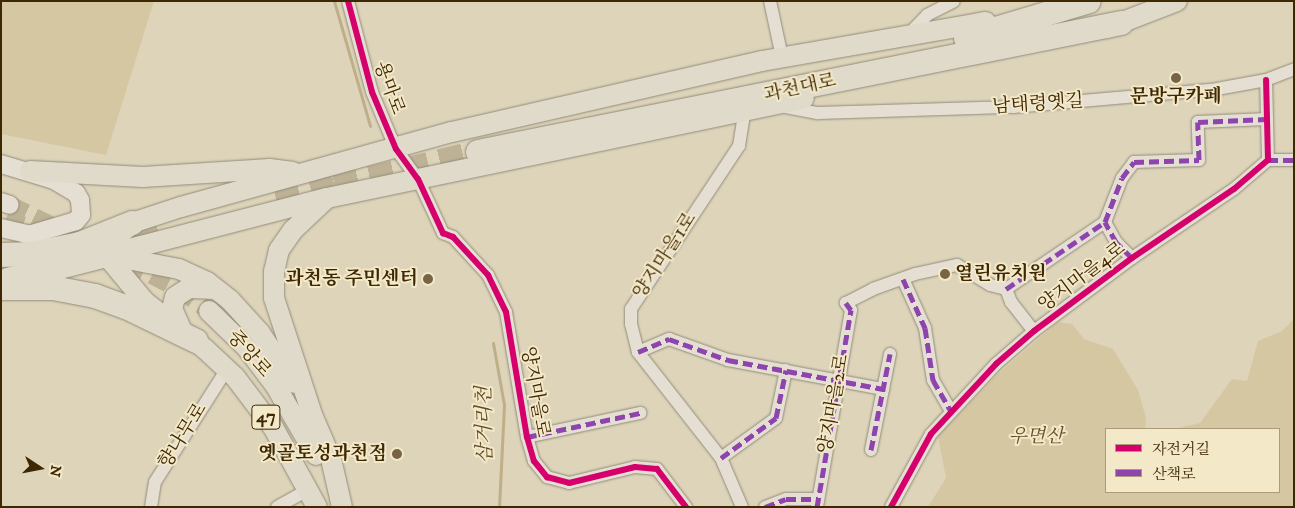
<!DOCTYPE html>
<meta charset="utf-8">
<style>
body{margin:0}
#map{position:relative;width:1295px;height:508px;overflow:hidden;background:#ddd4ba;font-family:"IM FELL DW Pica","Noto Serif KR",serif}
div>[style]{position:absolute}
.green>*{inset:0;background:#d5c7a2}
.stream>*{height:3px;margin:-1.5px;padding:0 1.5px;transform-origin:1.5px;border-radius:1.5px;background:#beaf88}
.secondary-tunnel>*{height:18px;margin-top:-9px;transform-origin:0;background:repeating-linear-gradient(90deg,#bdb296 0 18px,transparent 0 27px)}
.highway-tunnel>*{height:24px;margin-top:-12px;transform-origin:0;background:repeating-linear-gradient(90deg,#bdb296 0 24px,transparent 0 36px)}
.roads{filter:drop-shadow(0 0 1px #938b78) drop-shadow(0 0 1px #938b78)}
.street>*{height:12px;margin:-6px;padding:0 6px;transform-origin:6px;border-radius:6px;background:#e4dfd2}
.secondary>*{height:18px;margin:-9px;padding:0 9px;transform-origin:9px;border-radius:9px;background:#e4dfd2}
.primary>*{height:20px;margin:-10px;padding:0 10px;transform-origin:10px;border-radius:10px;background:#dfdaca}
.highway>*{height:24px;margin:-12px;padding:0 12px;transform-origin:12px;border-radius:12px;background:#dfdaca}
.quiet>*{height:5px;margin-top:-2.5px;transform-origin:0;background:repeating-linear-gradient(90deg,#8e44ad 0 10px,transparent 0 15px)}
.cycleway>*{height:6px;margin:-3px;padding:0 3px;transform-origin:3px;border-radius:3px;background:#d6006c}
.dots>*{width:14px;height:14px;translate:-50% -50%;box-sizing:border-box;border:2px solid #f3e8c8;border-radius:50%}
span{translate:-50% -50%;white-space:nowrap;text-align:center;line-height:1.15;-webkit-text-stroke:4px #f3e8c8;paint-order:stroke}
.shield-label span{padding:1px 4px;background:#f3e8c8;border:1px solid;border-radius:4px;-webkit-text-stroke-width:0}
.shield-label{font-size:18px;color:#3e2804;font-weight:700}
.street-label{font-size:19px;color:#3e2804}
.poi-label{font-size:19px;color:#3e2804;font-weight:700}
.left{translate:0 -50%;text-align:left}
.right{translate:-100% -50%;text-align:right}
.park-label{font-size:19px;color:#624d27;font-style:italic}
.water-label{font-size:20px;color:#604c25;font-style:italic}
.frame{position:absolute;inset:0;border:2px solid #3e2804;pointer-events:none}
.legend{position:absolute;left:1105px;top:428px;width:175px;height:65px;box-sizing:border-box;background:#f3e8c8;border:1px solid #ab9b7a;margin:0;padding:6px 9px;list-style:none;font-size:15px;color:#3e2804}
.legend li{display:flex;align-items:center;gap:10px;height:25px}
.legend b{width:25px;border:1px solid #ab9b7a}
.north{position:absolute;left:15px;top:443px;width:50px;height:50px;-webkit-text-stroke:4px #f3e8c8;paint-order:stroke;rotate:101deg;font-size:14px;font-weight:700;line-height:20px;text-align:center;color:#3e2804}
.north::after{content:'';display:block;margin:auto;width:18px;height:22px;background:#3e2804;clip-path:polygon(50% 0,100% 100%,50% 72%,0 100%)}
</style>
<div id="map">
<div class="green">
<i style="clip-path:polygon(1px 1px,154px 1px,106px 155px,1px 134px)"></i>
<i style="clip-path:polygon(1294px 319px,1294px 507px,928px 507px,946px 478px,938px 436px,997px 375px,1058px 322px,1072px 324px,1084px 339px,1113px 349px,1138px 390px,1146px 418px,1145px 429px,1106px 429px,1106px 492px,1279px 492px,1279px 429px,1174px 429px,1200px 423px,1232px 379px,1247px 381px,1258px 341px,1282px 331px)"></i>
</div>
<div class="stream">
<i style="left:334px;top:1px;width:130px;rotate:73.9deg"></i>
<i style="left:493px;top:343px;width:63px;rotate:79.9deg"></i>
<i style="left:504px;top:405px;width:102px;rotate:92.8deg"></i>
</div>
<div class="secondary-tunnel">
<i style="left:10px;top:205px;width:90px;rotate:26.3deg"></i>
<i style="left:6px;top:218px;width:34px;rotate:24deg"></i>
<i style="left:128px;top:263px;width:57px;rotate:27deg"></i>
<i style="left:179px;top:289px;width:37px;rotate:36deg"></i>
</div>
<div class="highway-tunnel">
<i style="left:335px;top:187px;width:147px;rotate:-13.8deg"></i>
<i style="left:274px;top:191px;width:81px;rotate:-14.2deg"></i>
<i style="left:100px;top:246px;width:71px;rotate:-13.8deg"></i>
</div>
<div class="roads">
<div class="street">
<i style="left:348px;top:1px;width:94px;rotate:75.2deg"></i>
<i style="left:372px;top:92px;width:62px;rotate:67.2deg"></i>
<i style="left:396px;top:149px;width:37px;rotate:54deg"></i>
<i style="left:418px;top:179px;width:60px;rotate:65.2deg"></i>
<i style="left:443px;top:233px;width:11px;rotate:22deg"></i>
<i style="left:453px;top:237px;width:52px;rotate:47.4deg"></i>
<i style="left:488px;top:275px;width:41px;rotate:64.1deg"></i>
<i style="left:506px;top:312px;width:127px;rotate:80.5deg"></i>
<i style="left:527px;top:437px;width:25px;rotate:74deg"></i>
<i style="left:534px;top:461px;width:21px;rotate:51deg"></i>
<i style="left:547px;top:477px;width:23px;rotate:15deg"></i>
<i style="left:569px;top:483px;width:68px;rotate:-13.6deg"></i>
<i style="left:635px;top:467px;width:22px;rotate:5deg"></i>
<i style="left:657px;top:469px;width:48px;rotate:52.7deg"></i>
<i style="left:770px;top:1px;width:57px;rotate:77.9deg"></i>
<i style="left:908px;top:35px;width:28px;rotate:-46deg"></i>
<i style="left:927px;top:15px;width:30px;rotate:-27deg"></i>
<i style="left:782px;top:104px;width:5px;rotate:37deg"></i>
<i style="left:786px;top:107px;width:33px;rotate:11deg"></i>
<i style="left:818px;top:113px;width:195px;rotate:-1.8deg"></i>
<i style="left:1013px;top:107px;width:205px;rotate:-5deg"></i>
<i style="left:1217px;top:89px;width:50px;rotate:-10.4deg"></i>
<i style="left:1266px;top:80px;width:30px;rotate:-21deg"></i>
<i style="left:1268px;top:160px;width:26px"></i>
<i style="left:1132px;top:258px;width:23px;rotate:-135deg"></i>
<i style="left:1116px;top:242px;width:23px;rotate:-119deg"></i>
<i style="left:1105px;top:222px;width:47px;rotate:-68.9deg"></i>
<i style="left:1122px;top:178px;width:20px;rotate:-53deg"></i>
<i style="left:1134px;top:162px;width:65px;rotate:-1.8deg"></i>
<i style="left:1199px;top:160px;width:38px;rotate:-92deg"></i>
<i style="left:1198px;top:122px;width:69px;rotate:-2.5deg"></i>
<i style="left:903px;top:279px;width:54px;rotate:65.8deg"></i>
<i style="left:925px;top:328px;width:53px;rotate:81.3deg"></i>
<i style="left:933px;top:380px;width:36px;rotate:60deg"></i>
<i style="left:1006px;top:289px;width:120px;rotate:-34.1deg"></i>
<i style="left:638px;top:352px;width:34px;rotate:-23deg"></i>
<i style="left:669px;top:339px;width:63px;rotate:19.6deg"></i>
<i style="left:728px;top:360px;width:158px;rotate:10.6deg"></i>
<i style="left:527px;top:437px;width:116px;rotate:-12deg"></i>
<i style="left:871px;top:450px;width:98px;rotate:-78.8deg"></i>
<i style="left:721px;top:458px;width:68px;rotate:-36deg"></i>
<i style="left:776px;top:418px;width:49px;rotate:-78.2deg"></i>
<i style="left:151px;top:507px;width:25px;rotate:-81deg"></i>
<i style="left:155px;top:482px;width:134px;rotate:-57.5deg"></i>
<i style="left:277px;top:507px;width:33px;rotate:-29deg"></i>
<i style="left:742px;top:507px;width:53px;rotate:-113.2deg"></i>
<i style="left:721px;top:458px;width:135px;rotate:-128.1deg"></i>
<i style="left:638px;top:352px;width:29px;rotate:-104deg"></i>
<i style="left:631px;top:324px;width:15px;rotate:-90deg"></i>
<i style="left:631px;top:309px;width:196px;rotate:-56.5deg"></i>
<i style="left:739px;top:146px;width:30px;rotate:-81deg"></i>
<i style="left:744px;top:116px;width:11px;rotate:-34deg"></i>
<i style="left:765px;top:507px;width:22px;rotate:-21deg"></i>
<i style="left:786px;top:499px;width:31px"></i>
<i style="left:817px;top:507px;width:200px;rotate:-80.2deg"></i>
<i style="left:851px;top:310px;width:9px;rotate:-126deg"></i>
<i style="left:846px;top:303px;width:30px;rotate:-27deg"></i>
<i style="left:873px;top:289px;width:45px;rotate:-19.7deg"></i>
<i style="left:915px;top:274px;width:43px;rotate:-12.1deg"></i>
<i style="left:957px;top:265px;width:39px;rotate:31deg"></i>
<i style="left:990px;top:285px;width:16px;rotate:14deg"></i>
<i style="left:1006px;top:289px;width:14px;rotate:69deg"></i>
<i style="left:1011px;top:302px;width:37px;rotate:52deg"></i>
<i style="left:891px;top:507px;width:83px;rotate:-61.3deg"></i>
<i style="left:931px;top:434px;width:96px;rotate:-47.1deg"></i>
<i style="left:996px;top:364px;width:50px;rotate:-41deg"></i>
<i style="left:1034px;top:331px;width:122px;rotate:-36.7deg"></i>
<i style="left:1132px;top:258px;width:123px;rotate:-34.1deg"></i>
<i style="left:1234px;top:189px;width:45px;rotate:-40.5deg"></i>
<i style="left:1268px;top:160px;width:80px;rotate:-91.4deg"></i>
</div>
<div class="secondary">
<i style="left:1px;top:164px;width:55px;rotate:16.8deg"></i>
<i style="left:54px;top:180px;width:26px;rotate:31deg"></i>
<i style="left:76px;top:193px;width:8px;rotate:60deg"></i>
<i style="left:80px;top:200px;width:15px;rotate:86deg"></i>
<i style="left:81px;top:215px;width:8px;rotate:130deg"></i>
<i style="left:76px;top:221px;width:50px;rotate:163.7deg"></i>
<i style="left:1px;top:202px;width:9px;rotate:18deg"></i>
<i style="left:1px;top:228px;width:40px;rotate:13deg"></i>
</div>
<div class="primary">
<i style="left:1107px;top:28px;width:75px;rotate:-21.1deg"></i>
<i style="left:30px;top:171px;width:113px;rotate:3deg"></i>
<i style="left:143px;top:177px;width:127px;rotate:-3.6deg"></i>
<i style="left:270px;top:169px;width:23px;rotate:7deg"></i>
<i style="left:327px;top:198px;width:47px;rotate:136.7deg"></i>
<i style="left:293px;top:230px;width:24px;rotate:125deg"></i>
<i style="left:279px;top:250px;width:22px;rotate:103deg"></i>
<i style="left:274px;top:271px;width:27px;rotate:90deg"></i>
<i style="left:274px;top:298px;width:125px;rotate:71.9deg"></i>
<i style="left:313px;top:417px;width:46px;rotate:66.8deg"></i>
<i style="left:331px;top:459px;width:49px;rotate:77.1deg"></i>
<i style="left:121px;top:233px;width:15px;rotate:-42deg"></i>
<i style="left:132px;top:223px;width:52px;rotate:-18.1deg"></i>
<i style="left:181px;top:207px;width:281px;rotate:-15.5deg"></i>
<i style="left:452px;top:132px;width:318px;rotate:-12.9deg"></i>
<i style="left:762px;top:61px;width:227px;rotate:-9.9deg"></i>
<i style="left:106px;top:255px;width:228px;rotate:-14.5deg"></i>
<i style="left:327px;top:198px;width:487px;rotate:-11.8deg"></i>
<i style="left:106px;top:255px;width:60px;rotate:50.4deg"></i>
<i style="left:144px;top:301px;width:78px;rotate:38.2deg"></i>
<i style="left:205px;top:349px;width:41px;rotate:43deg"></i>
<i style="left:235px;top:377px;width:63px;rotate:52.8deg"></i>
<i style="left:273px;top:427px;width:91px;rotate:61.2deg"></i>
<i style="left:112px;top:256px;width:68px;rotate:11deg"></i>
<i style="left:179px;top:269px;width:31px;rotate:25deg"></i>
<i style="left:207px;top:282px;width:29px;rotate:38deg"></i>
<i style="left:230px;top:300px;width:45px;rotate:47.7deg"></i>
<i style="left:260px;top:333px;width:60px;rotate:55.8deg"></i>
<i style="left:209px;top:311px;width:53px;rotate:44.2deg"></i>
<i style="left:247px;top:348px;width:46px;rotate:52.9deg"></i>
<i style="left:275px;top:385px;width:81px;rotate:59.6deg"></i>
<i style="left:182px;top:331px;width:24px;rotate:-114deg"></i>
<i style="left:172px;top:309px;width:12px;rotate:-76deg"></i>
<i style="left:175px;top:297px;width:17px;rotate:-33deg"></i>
<i style="left:189px;top:288px;width:26px;rotate:2deg"></i>
</div>
<div class="highway">
<i style="left:966px;top:38px;width:128px;rotate:-16.7deg"></i>
<i style="left:478px;top:152px;width:656px;rotate:-11.34deg"></i>
<i style="left:1px;top:255px;width:30px;rotate:-2deg"></i>
<i style="left:31px;top:254px;width:50px;rotate:-11.5deg"></i>
<i style="left:80px;top:244px;width:56px;rotate:-22deg"></i>
<i style="left:8px;top:280px;width:101px;rotate:-14.3deg"></i>
<i style="left:1px;top:288px;width:52px"></i>
<i style="left:53px;top:288px;width:43px;rotate:10.8deg"></i>
<i style="left:95px;top:296px;width:33px;rotate:20deg"></i>
<i style="left:126px;top:307px;width:78px;rotate:25.9deg"></i>
</div>
</div>
<div class="quiet">
<i style="left:1268px;top:160px;width:26px"></i>
<i style="left:1132px;top:258px;width:23px;rotate:-135deg"></i>
<i style="left:1116px;top:242px;width:23px;rotate:-119deg"></i>
<i style="left:1105px;top:222px;width:47px;rotate:-68.9deg"></i>
<i style="left:1122px;top:178px;width:20px;rotate:-53deg"></i>
<i style="left:1134px;top:162px;width:65px;rotate:-1.8deg"></i>
<i style="left:1199px;top:160px;width:38px;rotate:-92deg"></i>
<i style="left:1198px;top:122px;width:69px;rotate:-2.5deg"></i>
<i style="left:903px;top:279px;width:54px;rotate:65.8deg"></i>
<i style="left:925px;top:328px;width:53px;rotate:81.3deg"></i>
<i style="left:933px;top:380px;width:36px;rotate:60deg"></i>
<i style="left:1006px;top:289px;width:120px;rotate:-34.1deg"></i>
<i style="left:638px;top:352px;width:34px;rotate:-23deg"></i>
<i style="left:669px;top:339px;width:63px;rotate:19.6deg"></i>
<i style="left:728px;top:360px;width:158px;rotate:10.6deg"></i>
<i style="left:527px;top:437px;width:116px;rotate:-12deg"></i>
<i style="left:871px;top:450px;width:98px;rotate:-78.8deg"></i>
<i style="left:721px;top:458px;width:68px;rotate:-36deg"></i>
<i style="left:776px;top:418px;width:49px;rotate:-78.2deg"></i>
<i style="left:765px;top:507px;width:22px;rotate:-21deg"></i>
<i style="left:786px;top:499px;width:31px"></i>
<i style="left:817px;top:507px;width:200px;rotate:-80.2deg"></i>
<i style="left:851px;top:310px;width:9px;rotate:-126deg"></i>
</div>
<div class="cycleway">
<i style="left:348px;top:1px;width:94px;rotate:75.2deg"></i>
<i style="left:372px;top:92px;width:62px;rotate:67.2deg"></i>
<i style="left:396px;top:149px;width:37px;rotate:54deg"></i>
<i style="left:418px;top:179px;width:60px;rotate:65.2deg"></i>
<i style="left:443px;top:233px;width:11px;rotate:22deg"></i>
<i style="left:453px;top:237px;width:52px;rotate:47.4deg"></i>
<i style="left:488px;top:275px;width:41px;rotate:64.1deg"></i>
<i style="left:506px;top:312px;width:127px;rotate:80.5deg"></i>
<i style="left:527px;top:437px;width:25px;rotate:74deg"></i>
<i style="left:534px;top:461px;width:21px;rotate:51deg"></i>
<i style="left:547px;top:477px;width:23px;rotate:15deg"></i>
<i style="left:569px;top:483px;width:68px;rotate:-13.6deg"></i>
<i style="left:635px;top:467px;width:22px;rotate:5deg"></i>
<i style="left:657px;top:469px;width:48px;rotate:52.7deg"></i>
<i style="left:891px;top:507px;width:83px;rotate:-61.3deg"></i>
<i style="left:931px;top:434px;width:96px;rotate:-47.1deg"></i>
<i style="left:996px;top:364px;width:50px;rotate:-41deg"></i>
<i style="left:1034px;top:331px;width:122px;rotate:-36.7deg"></i>
<i style="left:1132px;top:258px;width:123px;rotate:-34.1deg"></i>
<i style="left:1234px;top:189px;width:45px;rotate:-40.5deg"></i>
<i style="left:1268px;top:160px;width:80px;rotate:-91.4deg"></i>
</div>
<div class="dots">
<i style="left:1176px;top:78px;background:#766444"></i>
<i style="left:945px;top:274px;background:#766444"></i>
<i style="left:428px;top:279px;background:#766444"></i>
<i style="left:397px;top:454px;background:#766444"></i>
</div>
<div class="shield-label">
<span style="left:266px;top:417px">47</span>
</div>
<div class="street-label">
<span style="left:389px;top:88px;rotate:70deg">용마로</span>
<span style="left:800px;top:88px;rotate:-12deg">과천대로</span>
<span style="left:1038px;top:104px;rotate:-4deg">남태령옛길</span>
<span style="left:665px;top:256px;rotate:-57deg">양지마을1로</span>
<span style="left:1082px;top:277px;rotate:-37deg">양지마을4로</span>
<span style="left:249px;top:354px;rotate:49deg">중앙로</span>
<span style="left:535px;top:392px;rotate:80deg">양지마을로</span>
<span style="left:834px;top:404px;rotate:-80deg">양지마을2로</span>
<span style="left:183px;top:436px;rotate:-58deg">향나무로</span>
</div>
<div class="poi-label">
<span style="left:1176px;top:97px">문방구카페</span>
<span class="left" style="left:955px;top:274px">열린유치원</span>
<span class="right" style="left:418px;top:279px">과천동 주민센터</span>
<span class="right" style="left:387px;top:454px">옛골토성과천점</span>
</div>
<div class="park-label">
<span style="left:1036px;top:437px">우면산</span>
</div>
<div class="water-label">
<span style="left:485px;top:425px;rotate:-91deg">삼거리천</span>
</div>
<div class="frame"></div>
<ul class="legend">
<li><b style="height:6px;background:#d6006c"></b>자전거길</li>
<li><b style="height:6px;background:#8e44ad"></b>산책로</li>
</ul>
<div class="north">N</div>
</div>
